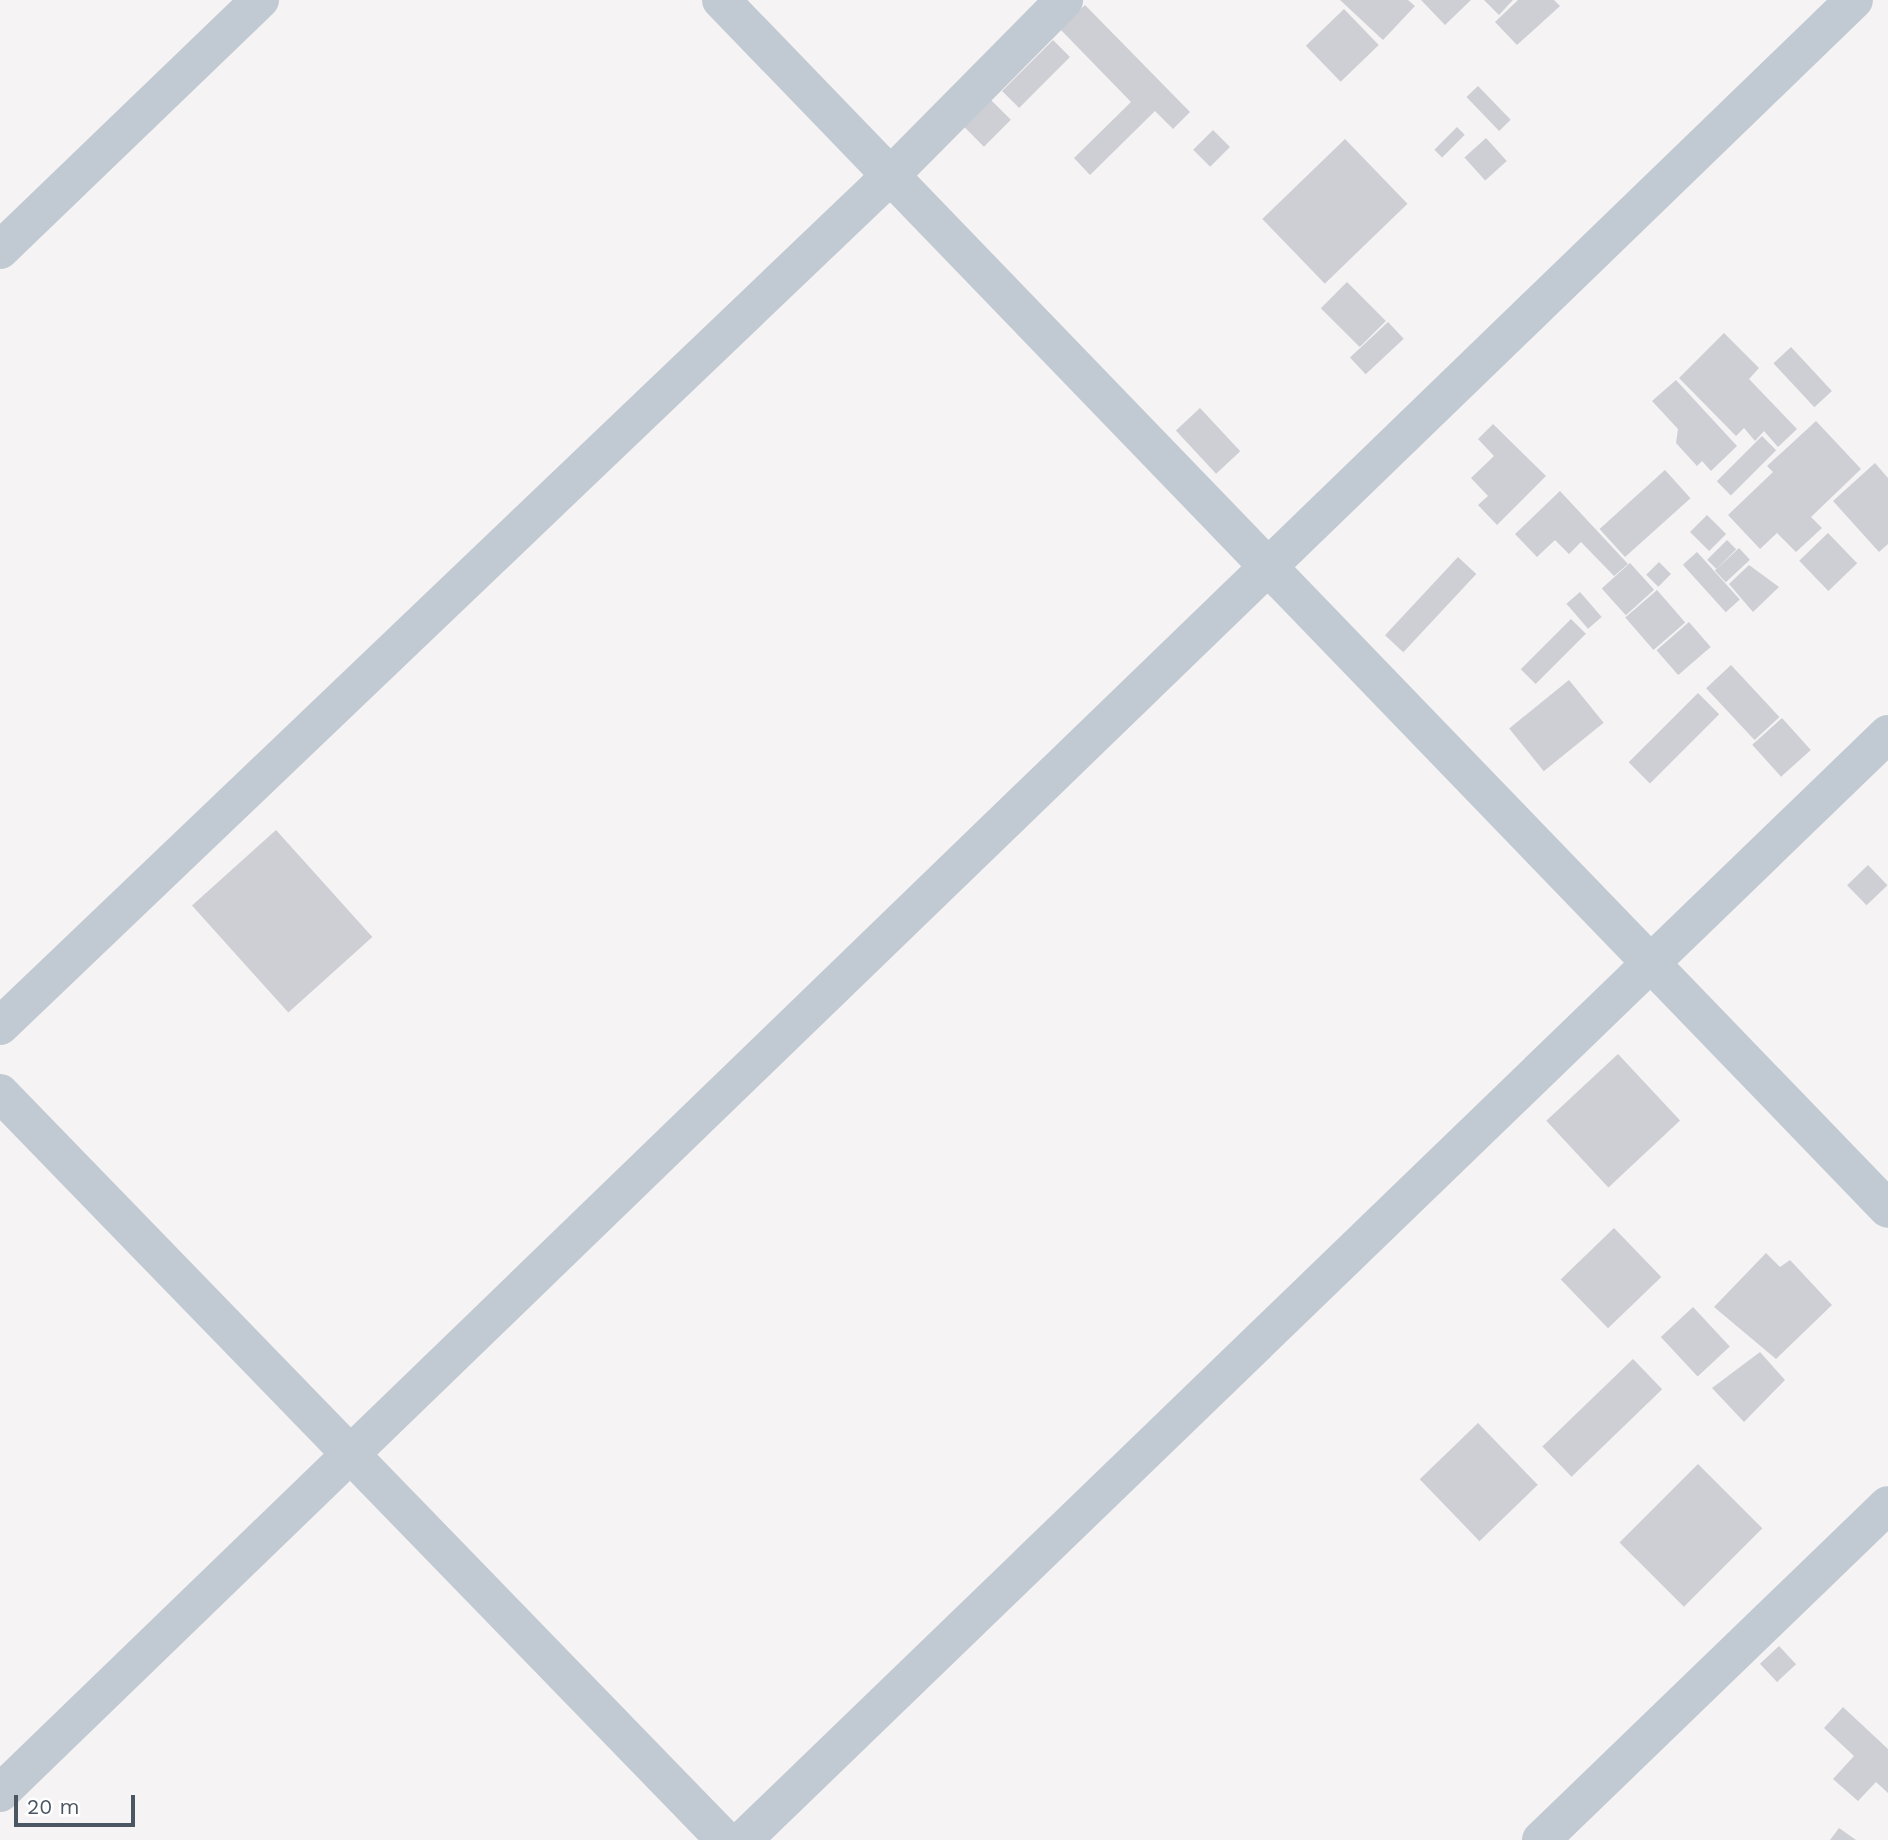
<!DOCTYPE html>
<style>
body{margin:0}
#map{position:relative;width:1888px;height:1840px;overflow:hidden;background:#f5f3f3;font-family:"Work Sans",sans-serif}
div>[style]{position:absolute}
.building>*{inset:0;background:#cdcfd5;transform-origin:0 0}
.minor>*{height:38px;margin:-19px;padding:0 19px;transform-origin:19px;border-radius:19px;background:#c1cad2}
span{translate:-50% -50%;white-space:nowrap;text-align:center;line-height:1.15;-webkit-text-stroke:5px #fff;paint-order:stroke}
.scale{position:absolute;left:14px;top:1795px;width:121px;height:32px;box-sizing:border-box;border:4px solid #4a5661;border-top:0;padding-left:9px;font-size:21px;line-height:24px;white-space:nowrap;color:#4a5661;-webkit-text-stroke:5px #fff;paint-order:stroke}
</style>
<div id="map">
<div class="building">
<i style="clip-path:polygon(1340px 0,1408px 0,1415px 6px,1383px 40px)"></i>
<i style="clip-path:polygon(1421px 0,1471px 0,1445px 25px)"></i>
<i style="clip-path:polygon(1484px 0,1513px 0,1499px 15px)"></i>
<i style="clip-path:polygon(1518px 0,1554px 0,1560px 6px,1517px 45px,1495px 22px)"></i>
<i style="clip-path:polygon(1085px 5px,1190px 112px,1173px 129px,1155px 111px,1090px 175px,1074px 158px,1131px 102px,1060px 29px)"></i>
<i style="left:1344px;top:9px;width:50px;height:53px;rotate:46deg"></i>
<i style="left:1053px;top:40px;width:24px;height:72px;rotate:45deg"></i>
<i style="left:1478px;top:86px;width:47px;height:16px;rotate:46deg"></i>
<i style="left:991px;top:100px;width:28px;height:38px;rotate:45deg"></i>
<i style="left:1457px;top:127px;width:11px;height:32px;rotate:45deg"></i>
<i style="left:1213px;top:130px;width:24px;height:28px;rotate:45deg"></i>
<i style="left:1486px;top:138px;width:31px;height:29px;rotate:48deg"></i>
<i style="left:1345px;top:139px;width:90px;height:115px;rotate:46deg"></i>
<i style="left:1347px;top:282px;width:55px;height:37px;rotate:45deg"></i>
<i style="left:1388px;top:322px;width:23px;height:52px;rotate:47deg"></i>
<i style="clip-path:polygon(1724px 333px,1759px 368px,1749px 379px,1797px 429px,1778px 447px,1764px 431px,1755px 441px,1744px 428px,1736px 436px,1679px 378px)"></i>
<i style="left:1791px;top:347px;width:60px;height:24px;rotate:47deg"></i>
<i style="clip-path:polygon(1676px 380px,1737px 446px,1711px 471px,1702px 461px,1697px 466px,1676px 443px,1678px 429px,1652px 401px)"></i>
<i style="left:1200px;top:408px;width:59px;height:33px;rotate:47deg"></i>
<i style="clip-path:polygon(1816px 421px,1861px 469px,1811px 517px,1822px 528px,1796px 552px,1777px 533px,1760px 549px,1728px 515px,1773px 472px,1767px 466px)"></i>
<i style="clip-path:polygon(1493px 424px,1546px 476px,1497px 525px,1478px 505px,1488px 496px,1471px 478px,1494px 456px,1478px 439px)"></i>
<i style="left:1762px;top:436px;width:20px;height:64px;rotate:45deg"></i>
<i style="clip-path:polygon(1875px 463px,1888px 478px,1888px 544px,1879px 552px,1833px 501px)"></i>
<i style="left:1665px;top:470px;width:38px;height:88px;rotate:48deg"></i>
<i style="clip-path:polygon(1560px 491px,1628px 564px,1614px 576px,1581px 542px,1569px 554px,1555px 540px,1537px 557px,1515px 534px)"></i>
<i style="left:1707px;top:515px;width:27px;height:24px;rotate:45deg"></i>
<i style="left:1828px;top:533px;width:42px;height:40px;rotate:46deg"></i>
<i style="left:1727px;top:540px;width:13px;height:28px;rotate:45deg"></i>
<i style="left:1739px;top:548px;width:16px;height:33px;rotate:47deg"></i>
<i style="left:1697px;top:552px;width:64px;height:19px;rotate:48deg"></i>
<i style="left:1458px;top:557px;width:25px;height:107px;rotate:43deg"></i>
<i style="left:1659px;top:562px;width:17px;height:18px;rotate:45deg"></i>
<i style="left:1630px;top:563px;width:36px;height:38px;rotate:48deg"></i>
<i style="clip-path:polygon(1749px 565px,1779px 587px,1753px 612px,1729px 584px)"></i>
<i style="left:1657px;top:590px;width:43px;height:42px;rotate:49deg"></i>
<i style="left:1580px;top:592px;width:33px;height:18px;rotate:49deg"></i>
<i style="left:1571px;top:619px;width:21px;height:71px;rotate:45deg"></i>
<i style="left:1689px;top:622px;width:33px;height:43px;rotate:49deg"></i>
<i style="left:1731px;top:665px;width:71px;height:34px;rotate:47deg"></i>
<i style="left:1569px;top:680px;width:55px;height:77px;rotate:51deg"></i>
<i style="left:1698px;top:693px;width:30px;height:98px;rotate:45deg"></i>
<i style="left:1782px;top:718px;width:43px;height:40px;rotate:48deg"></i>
<i style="left:276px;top:830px;width:144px;height:113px;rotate:48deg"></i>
<i style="left:1868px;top:865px;width:28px;height:29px;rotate:46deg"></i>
<i style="left:1618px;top:1054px;width:91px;height:98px;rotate:47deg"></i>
<i style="left:1614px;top:1228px;width:68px;height:74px;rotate:46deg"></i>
<i style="clip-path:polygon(1766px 1253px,1780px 1267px,1790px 1260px,1832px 1305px,1776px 1359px,1714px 1307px)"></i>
<i style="left:1693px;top:1307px;width:54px;height:44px;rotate:47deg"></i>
<i style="clip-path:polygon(1760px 1352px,1785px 1380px,1744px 1422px,1712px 1388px)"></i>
<i style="left:1633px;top:1359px;width:42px;height:126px;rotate:46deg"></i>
<i style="left:1478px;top:1423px;width:86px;height:81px;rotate:46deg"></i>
<i style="left:1698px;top:1464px;width:91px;height:111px;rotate:45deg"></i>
<i style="left:1779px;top:1646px;width:25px;height:26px;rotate:47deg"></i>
<i style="clip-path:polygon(1843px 1707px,1888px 1749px,1888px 1793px,1876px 1782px,1858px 1801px,1833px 1779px,1854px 1756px,1824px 1728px)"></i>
<i style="clip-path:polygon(1839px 1828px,1856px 1840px,1830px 1840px)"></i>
</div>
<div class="minor">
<i style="left:721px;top:0;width:1680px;rotate:46.01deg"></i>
<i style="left:0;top:250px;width:361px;rotate:-43.9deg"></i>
<i style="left:0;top:1026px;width:1229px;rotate:-43.68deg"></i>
<i style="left:889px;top:177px;width:249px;rotate:-45.3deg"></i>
<i style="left:0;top:1093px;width:1041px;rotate:45.86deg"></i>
<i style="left:0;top:1793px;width:2579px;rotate:-44.04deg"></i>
<i style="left:743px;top:1840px;width:1592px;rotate:-44.01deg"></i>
<i style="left:1541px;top:1840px;width:482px;rotate:-44deg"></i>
</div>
<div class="scale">20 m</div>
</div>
